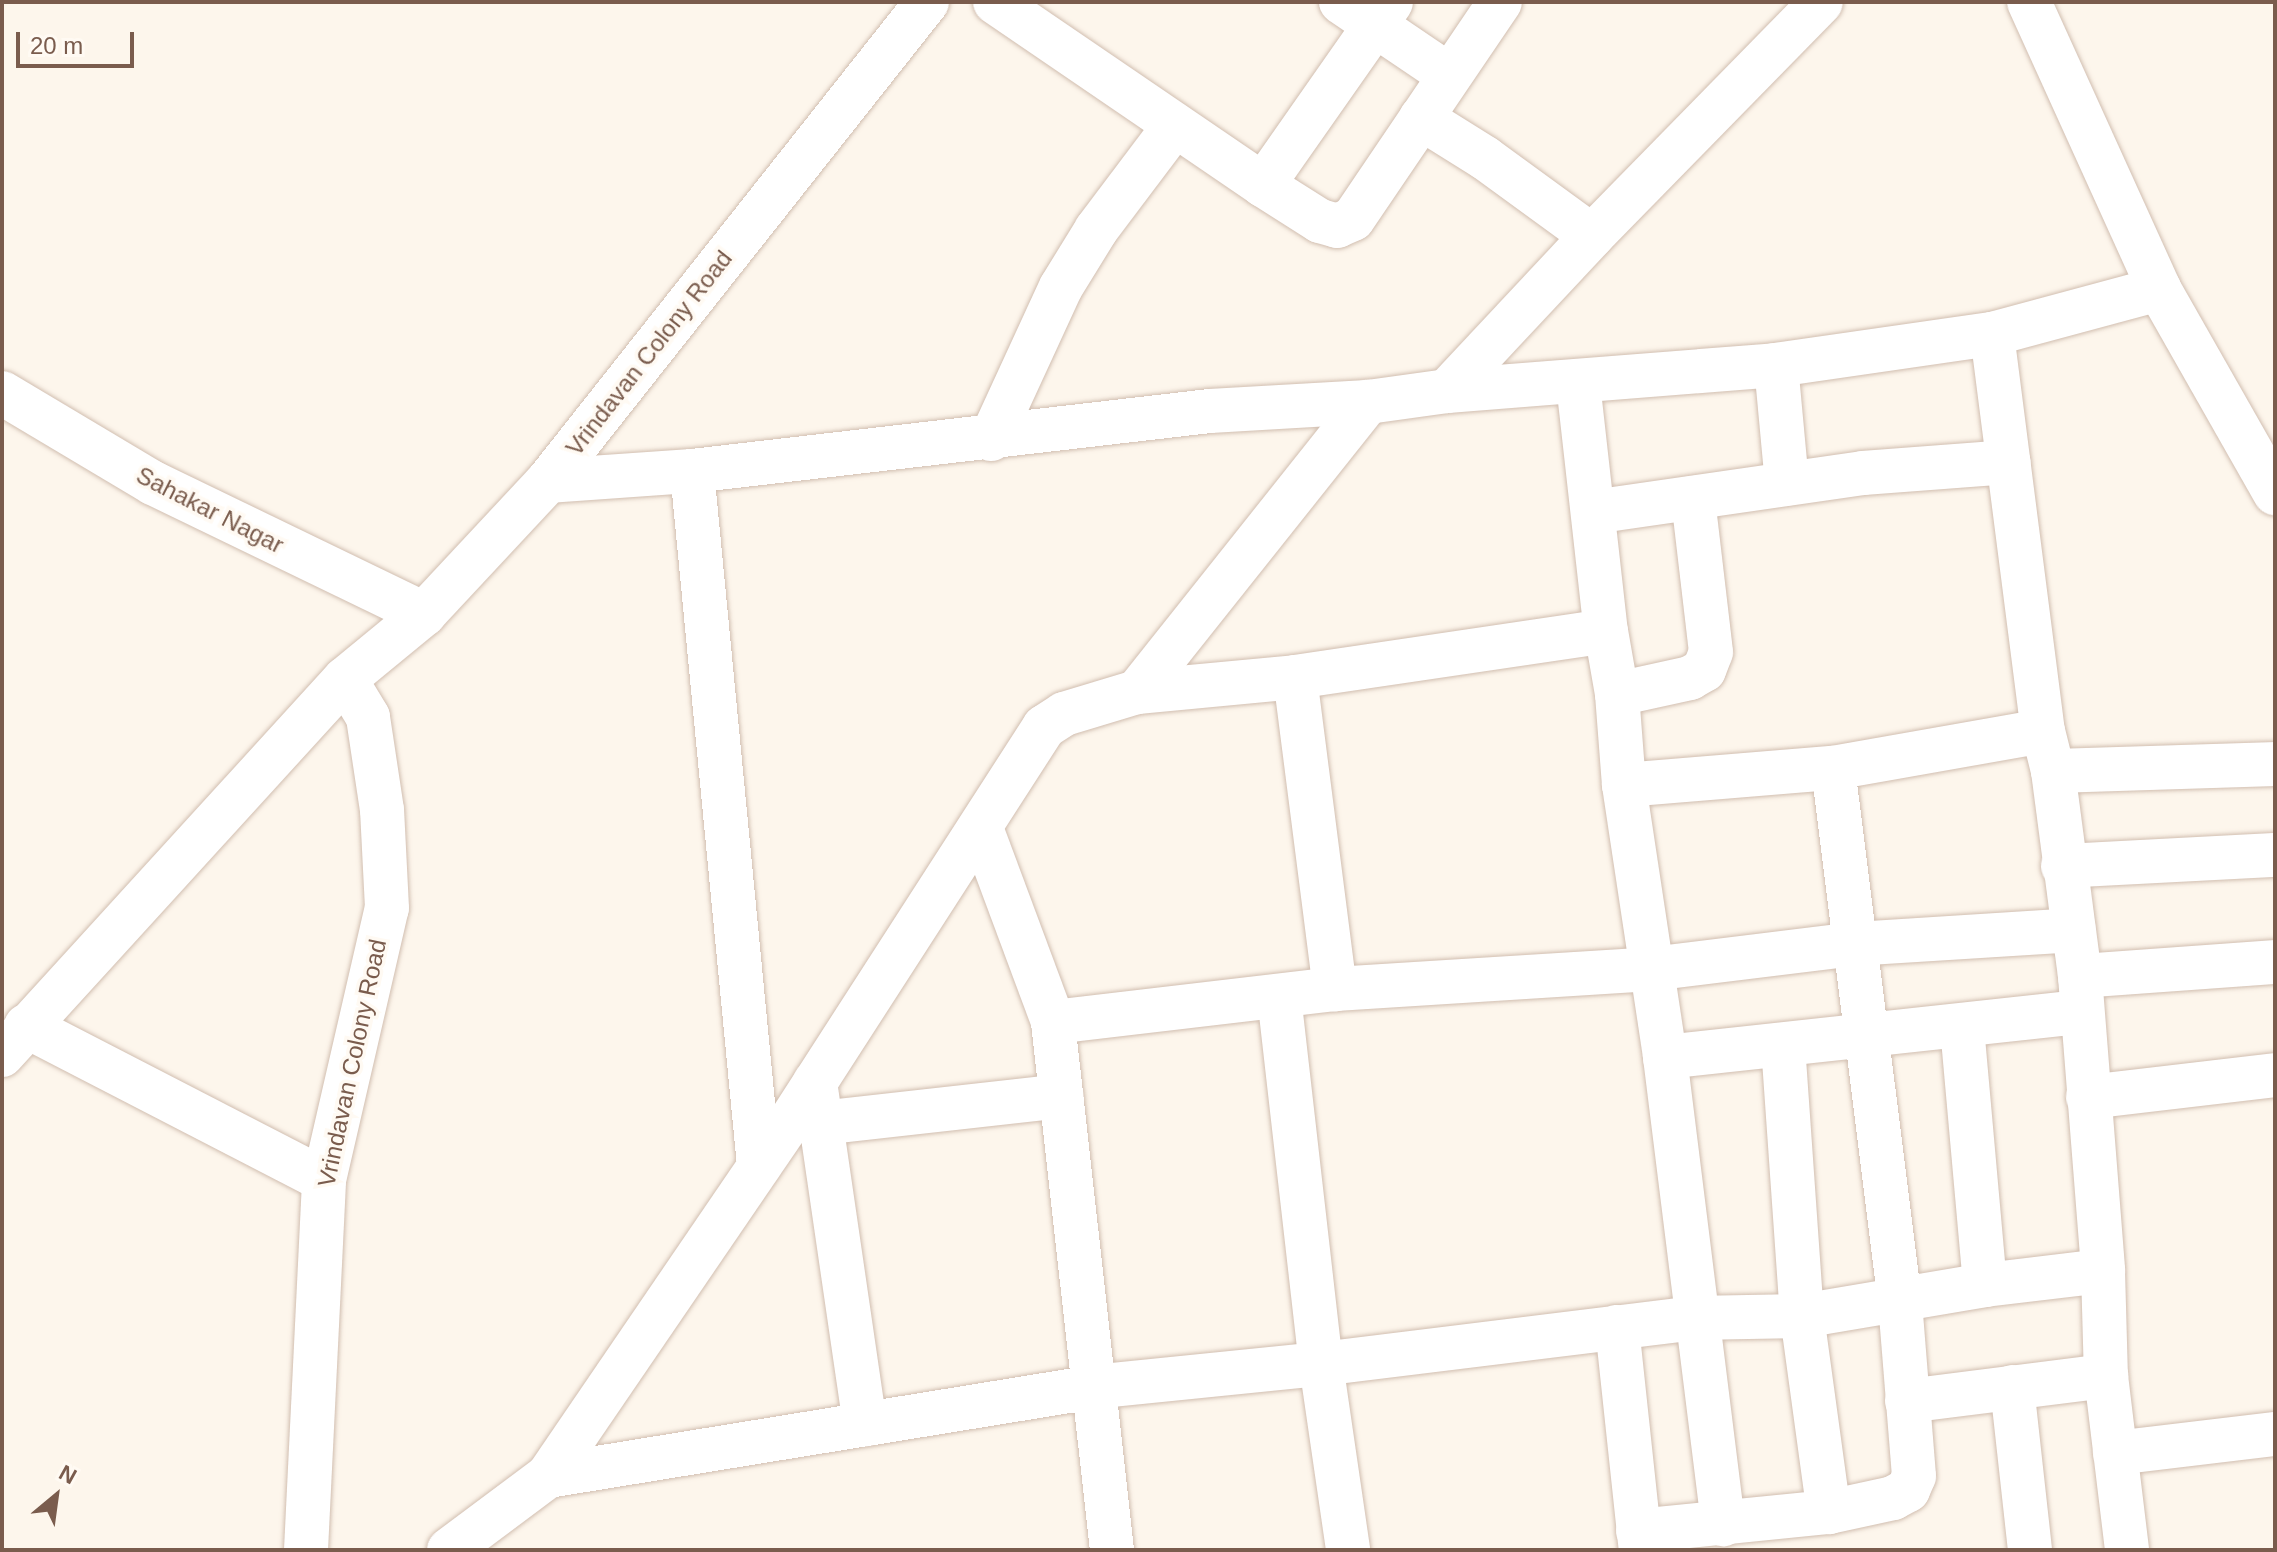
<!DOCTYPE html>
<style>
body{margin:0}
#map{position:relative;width:2277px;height:1552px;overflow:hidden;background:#fdf6ec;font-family:Arial,sans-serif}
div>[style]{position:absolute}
.roads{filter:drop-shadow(0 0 2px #d1beb0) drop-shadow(0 0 2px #d1beb0)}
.minor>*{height:44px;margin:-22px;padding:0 22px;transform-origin:22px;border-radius:22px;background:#fff}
span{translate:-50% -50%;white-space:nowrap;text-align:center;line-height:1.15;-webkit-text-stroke:7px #fffaf3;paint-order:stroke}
.street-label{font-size:24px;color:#7a5c4d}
.frame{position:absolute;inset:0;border:4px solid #7a5c4d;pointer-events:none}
.north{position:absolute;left:16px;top:1456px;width:80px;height:80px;-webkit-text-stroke:6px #fffaf3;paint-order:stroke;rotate:29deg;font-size:22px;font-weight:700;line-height:32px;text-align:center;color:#7a5c4d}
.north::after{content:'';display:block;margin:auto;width:28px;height:36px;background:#7a5c4d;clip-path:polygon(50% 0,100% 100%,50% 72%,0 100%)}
.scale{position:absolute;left:16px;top:32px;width:118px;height:36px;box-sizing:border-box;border:4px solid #7a5c4d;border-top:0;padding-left:10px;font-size:24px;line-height:28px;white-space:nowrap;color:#7a5c4d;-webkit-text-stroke:6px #fffaf3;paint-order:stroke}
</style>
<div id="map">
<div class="roads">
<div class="minor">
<i style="left:995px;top:2px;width:325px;rotate:34.3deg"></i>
<i style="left:1263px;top:185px;width:67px;rotate:32.3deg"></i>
<i style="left:1320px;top:221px;width:18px;rotate:16deg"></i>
<i style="left:1337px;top:226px;width:17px;rotate:-24deg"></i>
<i style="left:1353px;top:219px;width:262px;rotate:-55.9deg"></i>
<i style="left:1341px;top:2px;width:130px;rotate:34.1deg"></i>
<i style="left:2029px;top:2px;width:315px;rotate:65.6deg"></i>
<i style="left:2159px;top:289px;width:235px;rotate:60.4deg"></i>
<i style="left:1421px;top:118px;width:75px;rotate:32deg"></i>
<i style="left:1485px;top:158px;width:132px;rotate:36.1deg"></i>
<i style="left:1263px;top:185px;width:223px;rotate:-55deg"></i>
<i style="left:1992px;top:334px;width:400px;rotate:82.7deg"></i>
<i style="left:2043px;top:731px;width:41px;rotate:76deg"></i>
<i style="left:2053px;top:771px;width:207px;rotate:82.5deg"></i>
<i style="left:2080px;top:976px;width:296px;rotate:85.5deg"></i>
<i style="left:2103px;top:1271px;width:105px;rotate:88.4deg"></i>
<i style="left:2106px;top:1376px;width:175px;rotate:83.1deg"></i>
<i style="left:1776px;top:365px;width:119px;rotate:84.7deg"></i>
<i style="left:1578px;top:383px;width:250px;rotate:83.6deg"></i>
<i style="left:1606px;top:631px;width:64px;rotate:80.1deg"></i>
<i style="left:1617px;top:694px;width:91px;rotate:85.6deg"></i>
<i style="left:1624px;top:785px;width:275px;rotate:81.4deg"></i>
<i style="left:1665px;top:1057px;width:471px;rotate:82.9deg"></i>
<i style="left:1447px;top:391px;width:212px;rotate:-46.9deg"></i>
<i style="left:1592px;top:236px;width:327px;rotate:-45.6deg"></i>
<i style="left:2px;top:393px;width:176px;rotate:30.8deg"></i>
<i style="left:153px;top:483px;width:301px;rotate:25.8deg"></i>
<i style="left:991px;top:439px;width:167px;rotate:-65.3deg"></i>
<i style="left:1061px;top:287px;width:67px;rotate:-58.4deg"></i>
<i style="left:1096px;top:230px;width:131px;rotate:-53deg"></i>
<i style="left:692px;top:471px;width:698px;rotate:84.49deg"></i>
<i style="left:548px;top:481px;width:144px;rotate:-4deg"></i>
<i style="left:692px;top:471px;width:521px;rotate:-6.61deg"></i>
<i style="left:1210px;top:411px;width:158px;rotate:-3.3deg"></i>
<i style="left:1368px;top:402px;width:80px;rotate:-7.9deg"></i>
<i style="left:1447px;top:391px;width:330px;rotate:-4.5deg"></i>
<i style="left:1776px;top:365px;width:218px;rotate:-8.2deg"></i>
<i style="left:1992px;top:334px;width:173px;rotate:-15.1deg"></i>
<i style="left:1593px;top:512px;width:273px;rotate:-8.2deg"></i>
<i style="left:1863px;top:473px;width:146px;rotate:-4.3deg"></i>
<i style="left:1295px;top:677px;width:315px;rotate:82.7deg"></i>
<i style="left:1137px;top:692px;width:159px;rotate:-5.4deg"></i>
<i style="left:1295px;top:677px;width:314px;rotate:-8.4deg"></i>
<i style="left:1617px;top:694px;width:75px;rotate:-12.4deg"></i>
<i style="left:1690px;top:678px;width:16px;rotate:-30deg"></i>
<i style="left:1704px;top:670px;width:19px;rotate:-69deg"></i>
<i style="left:1711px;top:652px;width:155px;rotate:-96.7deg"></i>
<i style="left:2053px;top:771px;width:222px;rotate:-1.8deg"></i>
<i style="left:1624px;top:785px;width:210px;rotate:-4.7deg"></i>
<i style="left:1833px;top:768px;width:213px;rotate:-10deg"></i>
<i style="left:981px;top:828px;width:207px;rotate:69.6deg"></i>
<i style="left:2063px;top:866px;width:212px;rotate:-3deg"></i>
<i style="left:2080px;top:976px;width:196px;rotate:-4.1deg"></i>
<i style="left:1279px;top:996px;width:370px;rotate:83.5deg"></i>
<i style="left:1321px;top:1364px;width:188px;rotate:81.7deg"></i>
<i style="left:26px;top:1026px;width:335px;rotate:27.3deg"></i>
<i style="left:1962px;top:1027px;width:259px;rotate:84.9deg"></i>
<i style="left:1783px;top:1045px;width:272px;rotate:86deg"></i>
<i style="left:1802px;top:1316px;width:198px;rotate:82.2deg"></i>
<i style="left:2px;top:1055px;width:509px;rotate:-47.63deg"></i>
<i style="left:345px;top:679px;width:102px;rotate:-39.4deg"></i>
<i style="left:424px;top:614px;width:182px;rotate:-47deg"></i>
<i style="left:548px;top:481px;width:611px;rotate:-51.65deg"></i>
<i style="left:1665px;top:1057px;width:419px;rotate:-6.2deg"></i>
<i style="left:815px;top:1082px;width:346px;rotate:81.7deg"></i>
<i style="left:2088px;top:1097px;width:188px;rotate:-6.7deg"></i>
<i style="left:821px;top:1123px;width:242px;rotate:-6.4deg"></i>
<i style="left:1617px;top:1327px;width:224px;rotate:83.9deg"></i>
<i style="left:2012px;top:1387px;width:164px;rotate:83.7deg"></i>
<i style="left:1907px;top:1401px;width:201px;rotate:-7.2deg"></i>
<i style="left:2115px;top:1453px;width:161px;rotate:-6.8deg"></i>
<i style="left:548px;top:1476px;width:552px;rotate:-9.27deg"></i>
<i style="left:1093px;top:1387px;width:229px;rotate:-5.8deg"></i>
<i style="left:1321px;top:1364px;width:376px;rotate:-7deg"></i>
<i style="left:1694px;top:1318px;width:108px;rotate:-1.1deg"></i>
<i style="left:1802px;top:1316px;width:186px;rotate:-9.6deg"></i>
<i style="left:1985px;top:1285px;width:119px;rotate:-6.8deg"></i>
<i style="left:1638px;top:1531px;width:192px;rotate:-5.7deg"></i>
<i style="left:1829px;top:1512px;width:66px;rotate:-12.3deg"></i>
<i style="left:1893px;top:1498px;width:17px;rotate:-28deg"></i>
<i style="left:1908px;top:1490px;width:15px;rotate:-67deg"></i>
<i style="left:1914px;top:1476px;width:175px;rotate:-94.6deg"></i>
<i style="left:1900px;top:1302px;width:538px;rotate:-97.15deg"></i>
<i style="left:306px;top:1550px;width:370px;rotate:-87.2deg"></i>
<i style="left:324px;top:1180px;width:279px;rotate:-77deg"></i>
<i style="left:387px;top:908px;width:98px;rotate:-92.9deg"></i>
<i style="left:382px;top:810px;width:94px;rotate:-98.6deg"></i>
<i style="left:368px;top:717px;width:44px;rotate:-121.2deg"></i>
<i style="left:449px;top:1550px;width:124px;rotate:-36.8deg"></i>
<i style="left:548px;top:1476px;width:424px;rotate:-55.7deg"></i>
<i style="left:787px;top:1126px;width:475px;rotate:-57.2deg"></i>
<i style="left:1044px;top:727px;width:24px;rotate:-33deg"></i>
<i style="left:1064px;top:714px;width:76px;rotate:-16.8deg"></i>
<i style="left:1137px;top:692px;width:371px;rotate:-51.5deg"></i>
<i style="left:1112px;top:1550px;width:531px;rotate:-96.38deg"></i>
<i style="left:1053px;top:1022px;width:284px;rotate:-6.7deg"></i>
<i style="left:1335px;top:989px;width:317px;rotate:-3.6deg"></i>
<i style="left:1651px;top:969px;width:205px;rotate:-7deg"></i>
<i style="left:1854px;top:944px;width:220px;rotate:-3.6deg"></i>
</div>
</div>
<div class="street-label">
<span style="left:649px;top:353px;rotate:-52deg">Vrindavan Colony Road</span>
<span style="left:210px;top:510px;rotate:27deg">Sahakar Nagar</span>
<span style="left:352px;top:1063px;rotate:-78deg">Vrindavan Colony Road</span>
</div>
<div class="frame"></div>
<div class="north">N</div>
<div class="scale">20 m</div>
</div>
